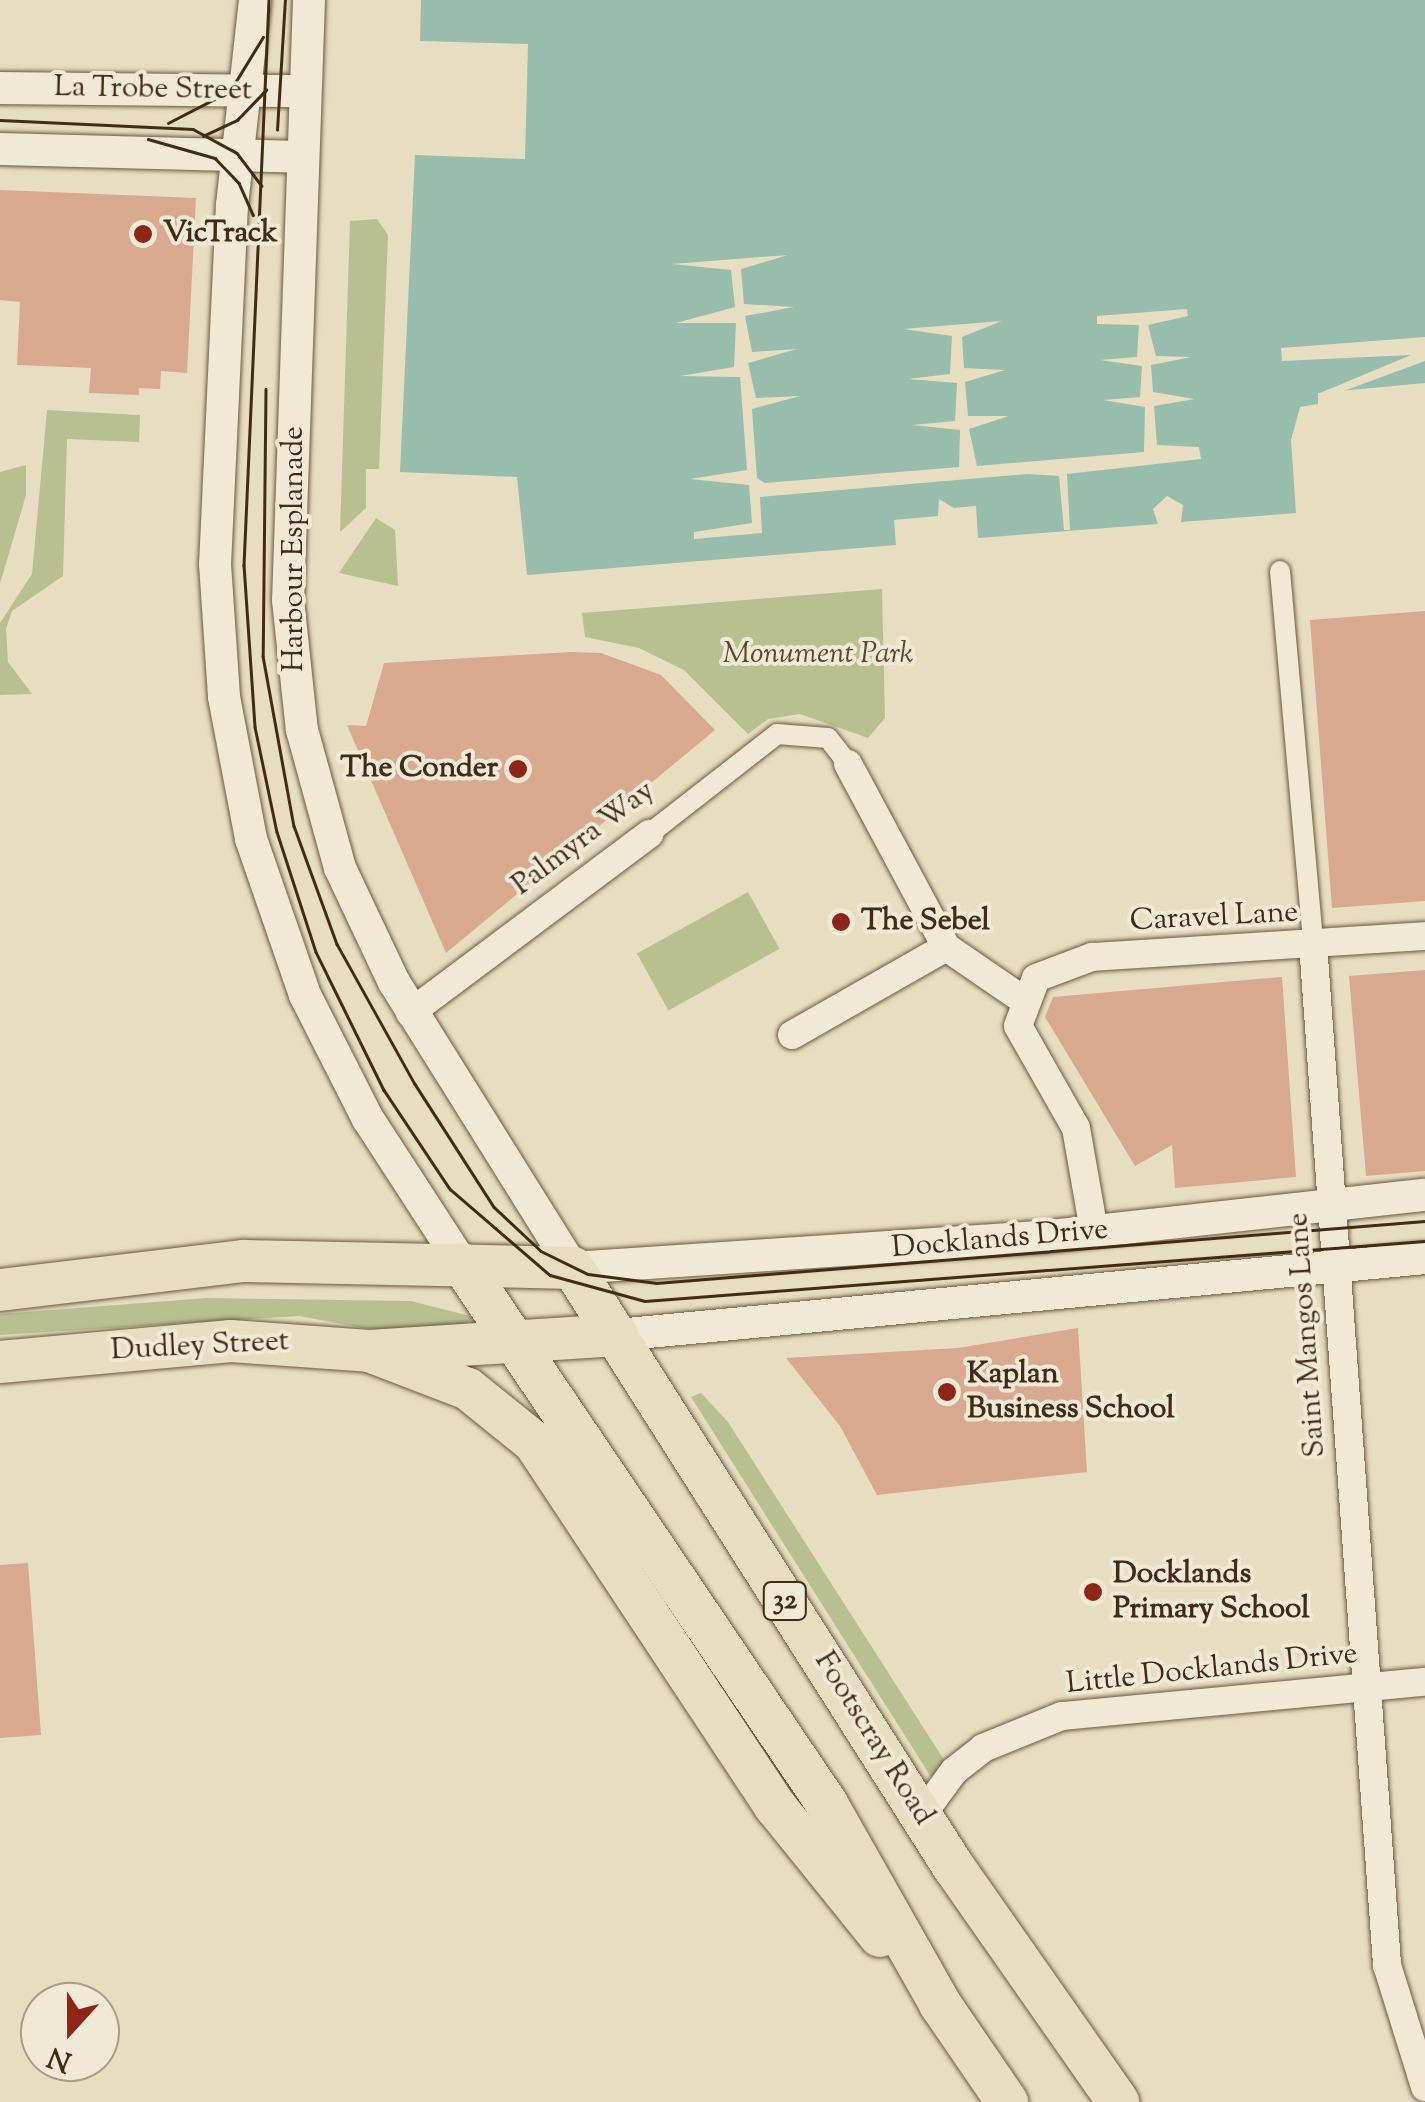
<!DOCTYPE html>
<style>
body{margin:0}
#map{position:relative;width:1425px;height:2102px;overflow:hidden;background:#e7ddc0;font-family:"Sorts Mill Goudy",serif}
div>[style]{position:absolute}
.green>*{inset:0;background:#b9c090;transform-origin:0 0}
.water>*{inset:0;background:#98bdad}
.pier>*{inset:0;background:#e7ddc0}
.building>*{inset:0;background:#d8a98f}
.roads{filter:drop-shadow(0 0 2px #6b583f) drop-shadow(0 0 2px #6b583f)}
.pedestrian>*{height:20px;margin:-10px;padding:0 10px;transform-origin:10px;border-radius:10px;background:#efe9d6}
.minor>*{height:28px;margin:-14px;padding:0 14px;transform-origin:14px;border-radius:14px;background:#efe9d6}
.tertiary>*{height:32px;margin:-16px;padding:0 16px;transform-origin:16px;border-radius:16px;background:#efe9d6}
.primary>*{height:42px;margin:-21px;padding:0 21px;transform-origin:21px;border-radius:21px;background:#e7ddc0}
.tram>*{height:2.5px;margin:-1.25px;padding:0 1.25px;transform-origin:1.25px;border-radius:1.25px;background:#422b14}
.dots>*{width:28px;height:28px;translate:-50% -50%;box-sizing:border-box;border:5px solid #efe9d6;border-radius:50%}
span{translate:-50% -50%;white-space:nowrap;text-align:center;line-height:1.15;-webkit-text-stroke:8px #efe9d6;paint-order:stroke}
.shield-label span{padding:2px 8px;background:#efe9d6;border:2px solid;border-radius:8px;-webkit-text-stroke-width:0}
.shield-label{font-size:28px;color:#422b14;font-weight:700}
.street-label{font-size:30px;color:#422b14}
.poi-label{font-size:30px;color:#422b14;font-weight:700}
.left{translate:0 -50%;text-align:left}
.right{translate:-100% -50%;text-align:right}
.park-label{font-size:30px;color:#5a492d;font-style:italic}
.north{position:absolute;left:20px;top:1982px;width:100px;height:100px;box-sizing:border-box;background:#efe9d6;border:2px solid #aa9d88;border-radius:50%;rotate:201deg;font-size:28px;font-weight:700;line-height:40px;text-align:center;color:#422b14}
.north::after{content:'';display:block;margin:auto;width:35px;height:45px;background:#8f2418;clip-path:polygon(50% 0,100% 100%,50% 72%,0 100%)}
</style>
<div id="map">
<div class="green">
<i style="clip-path:polygon(377px 219px,388px 235px,379px 469px,366px 469px,366px 508px,340px 532px,350px 221px)"></i>
<i style="clip-path:polygon(47px 410px,140px 415px,139px 442px,67px 439px,63px 576px,12px 611px,6px 629px,8px 662px,32px 694px,0 695px,0 623px,32px 574px)"></i>
<i style="clip-path:polygon(26px 465px,26px 495px,0 584px,0 472px)"></i>
<i style="clip-path:polygon(376px 518px,395px 530px,398px 586px,339px 573px)"></i>
<i style="clip-path:polygon(882px 589px,885px 718px,868px 738px,800px 714px,768px 719px,748px 734px,684px 670px,639px 648px,585px 637px,582px 613px)"></i>
<i style="left:748px;top:892px;width:65px;height:127px;rotate:61deg"></i>
<i style="clip-path:polygon(207px 1298px,411px 1301px,474px 1317px,457px 1331px,406px 1336px,299px 1316px,0 1335px,0 1314px)"></i>
<i style="clip-path:polygon(701px 1393px,728px 1422px,946px 1763px,931px 1777px,691px 1397px)"></i>
</div>
<div class="water">
<i style="clip-path:polygon(421px 0,1425px 0,1425px 383px,1318px 393px,1318px 404px,1300px 407px,1291px 440px,1296px 513px,1181px 522px,1183px 505px,1167px 496px,1153px 509px,1158px 524px,978px 538px,976px 506px,954px 508px,939px 499px,938px 516px,894px 520px,896px 545px,527px 575px,517px 477px,400px 472px,415px 155px,525px 159px,528px 44px,420px 41px)"></i>
</div>
<div class="pier">
<i style="clip-path:polygon(788px 255px,741px 269px,744px 304px,794px 307px,745px 316px,752px 352px,797px 349px,748px 363px,756px 398px,800px 396px,752px 409px,757px 478px,765px 483px,959px 467px,960px 430px,912px 425px,955px 421px,957px 383px,908px 379px,950px 374px,952px 336px,903px 329px,1002px 321px,962px 337px,964px 368px,1005px 370px,965px 382px,968px 416px,1009px 416px,969px 429px,977px 466px,1144px 452px,1145px 407px,1103px 400px,1140px 397px,1142px 366px,1100px 360px,1137px 357px,1139px 325px,1097px 324px,1097px 316px,1187px 309px,1188px 316px,1148px 325px,1156px 356px,1191px 357px,1151px 365px,1153px 392px,1195px 399px,1154px 406px,1157px 445px,1199px 447px,1201px 459px,1067px 474px,1070px 530px,1064px 530px,1059px 476px,1028px 474px,760px 497px,762px 533px,694px 539px,694px 532px,752px 523px,749px 485px,690px 479px,747px 470px,740px 377px,680px 376px,734px 367px,736px 323px,676px 323px,735px 307px,731px 270px,672px 264px)"></i>
<i style="clip-path:polygon(1425px 337px,1425px 361px,1341px 392px,1320px 393px,1411px 355px,1282px 361px,1281px 348px)"></i>
</div>
<div class="building">
<i style="clip-path:polygon(0 190px,196px 198px,187px 373px,161px 371px,160px 389px,139px 388px,139px 395px,89px 393px,91px 368px,17px 365px,20px 302px,0 300px)"></i>
<i style="clip-path:polygon(1425px 611px,1425px 901px,1332px 908px,1310px 620px)"></i>
<i style="clip-path:polygon(570px 652px,601px 653px,661px 675px,715px 730px,446px 953px,347px 725px,366px 726px,384px 663px)"></i>
<i style="clip-path:polygon(1425px 970px,1425px 1171px,1366px 1176px,1349px 976px)"></i>
<i style="clip-path:polygon(1282px 977px,1296px 1177px,1175px 1188px,1172px 1145px,1135px 1166px,1045px 1017px,1053px 997px)"></i>
<i style="clip-path:polygon(1078px 1328px,1087px 1472px,877px 1495px,840px 1426px,786px 1358px,958px 1348px)"></i>
<i style="clip-path:polygon(28px 1563px,41px 1735px,0 1738px,0 1565px)"></i>
</div>
<div class="roads">
<div class="pedestrian">
<i style="left:1280px;top:571px;width:374px;rotate:84.9deg"></i>
<i style="left:649px;top:834px;width:162px;rotate:-38deg"></i>
<i style="left:777px;top:734px;width:51px;rotate:4.5deg"></i>
<i style="left:828px;top:738px;width:33px;rotate:52deg"></i>
</div>
<div class="minor">
<i style="left:848px;top:764px;width:208px;rotate:61.8deg"></i>
<i style="left:946px;top:947px;width:92px;rotate:34.4deg"></i>
<i style="left:1313px;top:944px;width:1024px;rotate:85.85deg"></i>
<i style="left:1387px;top:1965px;width:128px;rotate:72.7deg"></i>
<i style="left:410px;top:1013px;width:299px;rotate:-36.8deg"></i>
<i style="left:792px;top:1035px;width:177px;rotate:-29.7deg"></i>
<i style="left:1094px;top:1231px;width:105px;rotate:-99.9deg"></i>
<i style="left:1076px;top:1128px;width:117px;rotate:-119.6deg"></i>
<i style="left:1018px;top:1026px;width:51px;rotate:-69.4deg"></i>
<i style="left:1036px;top:978px;width:60px;rotate:-20.6deg"></i>
<i style="left:1092px;top:957px;width:334px;rotate:-3.6deg"></i>
<i style="left:921px;top:1816px;width:56px;rotate:-53.7deg"></i>
<i style="left:954px;top:1771px;width:37px;rotate:-38deg"></i>
<i style="left:983px;top:1748px;width:85px;rotate:-22.1deg"></i>
<i style="left:1062px;top:1716px;width:365px;rotate:-5.4deg"></i>
</div>
<div class="tertiary">
<i style="left:255px;top:0;width:206px;rotate:96.4deg"></i>
<i style="left:232px;top:205px;width:359px;rotate:92.7deg"></i>
<i style="left:215px;top:564px;width:133px;rotate:86.1deg"></i>
<i style="left:224px;top:697px;width:145px;rotate:79.2deg"></i>
<i style="left:251px;top:839px;width:165px;rotate:70.9deg"></i>
<i style="left:305px;top:995px;width:139px;rotate:63.1deg"></i>
<i style="left:368px;top:1119px;width:173px;rotate:57deg"></i>
<i style="left:309px;top:0;width:600px;rotate:92deg"></i>
<i style="left:288px;top:600px;width:131px;rotate:83.9deg"></i>
<i style="left:302px;top:730px;width:143px;rotate:74.6deg"></i>
<i style="left:340px;top:868px;width:126px;rotate:64.7deg"></i>
<i style="left:394px;top:982px;width:337px;rotate:58deg"></i>
<i style="left:573px;top:1268px;width:470px;rotate:-3.8deg"></i>
<i style="left:1042px;top:1237px;width:385px;rotate:-6.3deg"></i>
<i style="left:0;top:88px;width:305px;rotate:0.6deg"></i>
<i style="left:0;top:149px;width:301px;rotate:1.5deg"></i>
<i style="left:617px;top:1335px;width:812px;rotate:-5.44deg"></i>
</div>
<div class="primary">
<i style="left:462px;top:1264px;width:652px;rotate:55.94deg"></i>
<i style="left:827px;top:1804px;width:230px;rotate:60.5deg"></i>
<i style="left:940px;top:2004px;width:119px;rotate:55.6deg"></i>
<i style="left:0;top:1290px;width:246px;rotate:-6.8deg"></i>
<i style="left:244px;top:1261px;width:329px;rotate:1.2deg"></i>
<i style="left:573px;top:1268px;width:709px;rotate:57.57deg"></i>
<i style="left:953px;top:1866px;width:288px;rotate:55deg"></i>
<i style="left:369px;top:1351px;width:106px;rotate:21deg"></i>
<i style="left:468px;top:1389px;width:85px;rotate:38.8deg"></i>
<i style="left:534px;top:1442px;width:437px;rotate:56.5deg"></i>
<i style="left:775px;top:1806px;width:167px;rotate:51.1deg"></i>
<i style="left:0;top:1362px;width:232px;rotate:-5.2deg"></i>
<i style="left:231px;top:1341px;width:138px;rotate:4.1deg"></i>
<i style="left:369px;top:1351px;width:249px;rotate:-3.7deg"></i>
</div>
</div>
<div class="tram">
<i style="left:269px;top:0;width:566px;rotate:92.53deg"></i>
<i style="left:244px;top:565px;width:162px;rotate:86.1deg"></i>
<i style="left:255px;top:727px;width:107px;rotate:78.2deg"></i>
<i style="left:277px;top:832px;width:126px;rotate:72deg"></i>
<i style="left:316px;top:952px;width:154px;rotate:63.8deg"></i>
<i style="left:384px;top:1090px;width:119px;rotate:56.3deg"></i>
<i style="left:450px;top:1189px;width:132px;rotate:40.7deg"></i>
<i style="left:550px;top:1275px;width:98px;rotate:15.3deg"></i>
<i style="left:645px;top:1301px;width:782px;rotate:-4.4deg"></i>
<i style="left:0;top:120px;width:193px;rotate:2.7deg"></i>
<i style="left:193px;top:129px;width:50px;rotate:28.6deg"></i>
<i style="left:237px;top:153px;width:41px;rotate:52.9deg"></i>
<i style="left:168px;top:123px;width:70px;rotate:-27.3deg"></i>
<i style="left:230px;top:91px;width:63px;rotate:-58.6deg"></i>
<i style="left:277px;top:130px;width:130px;rotate:-86.5deg"></i>
<i style="left:203px;top:136px;width:38px;rotate:-25deg"></i>
<i style="left:237px;top:120px;width:42px;rotate:-46deg"></i>
<i style="left:148px;top:139px;width:70px;rotate:15.8deg"></i>
<i style="left:215px;top:158px;width:35px;rotate:46deg"></i>
<i style="left:239px;top:183px;width:35px;rotate:66deg"></i>
<i style="left:266px;top:389px;width:267px;rotate:90.6deg"></i>
<i style="left:263px;top:656px;width:173px;rotate:79.7deg"></i>
<i style="left:294px;top:826px;width:126px;rotate:70deg"></i>
<i style="left:337px;top:944px;width:160px;rotate:60.9deg"></i>
<i style="left:415px;top:1084px;width:146px;rotate:57.3deg"></i>
<i style="left:494px;top:1207px;width:64px;rotate:43.1deg"></i>
<i style="left:541px;top:1251px;width:52px;rotate:26.1deg"></i>
<i style="left:588px;top:1274px;width:69px;rotate:7.5deg"></i>
<i style="left:656px;top:1283px;width:771px;rotate:-4.61deg"></i>
</div>
<div class="dots">
<i style="left:143px;top:234px;background:#8f2418"></i>
<i style="left:518px;top:769px;background:#8f2418"></i>
<i style="left:841px;top:922px;background:#8f2418"></i>
<i style="left:947px;top:1392px;background:#8f2418"></i>
<i style="left:1093px;top:1592px;background:#8f2418"></i>
</div>
<div class="shield-label">
<span style="left:785px;top:1601px">32</span>
</div>
<div class="street-label">
<span style="left:153px;top:90px;rotate:1deg">La Trobe Street</span>
<span style="left:295px;top:549px;rotate:-90deg">Harbour Esplanade</span>
<span style="left:584px;top:839px;rotate:-37deg">Palmyra Way</span>
<span style="left:1214px;top:918px;rotate:-3deg">Caravel Lane</span>
<span style="left:1000px;top:1240px;rotate:-5deg">Docklands Drive</span>
<span style="left:1308px;top:1335px;rotate:-94deg">Saint Mangos Lane</span>
<span style="left:200px;top:1347px;rotate:-3deg">Dudley Street</span>
<span style="left:1212px;top:1670px;rotate:-6deg">Little Docklands Drive</span>
<span style="left:873px;top:1739px;rotate:58deg">Footscray Road</span>
</div>
<div class="poi-label">
<span class="left" style="left:163px;top:234px">VicTrack</span>
<span class="right" style="left:498px;top:769px">The Conder</span>
<span class="left" style="left:861px;top:922px">The Sebel</span>
<span class="left" style="left:967px;top:1392px">Kaplan<br>Business School</span>
<span class="left" style="left:1113px;top:1592px">Docklands<br>Primary School</span>
</div>
<div class="park-label">
<span style="left:818px;top:655px">Monument Park</span>
</div>
<div class="north">N</div>
</div>
